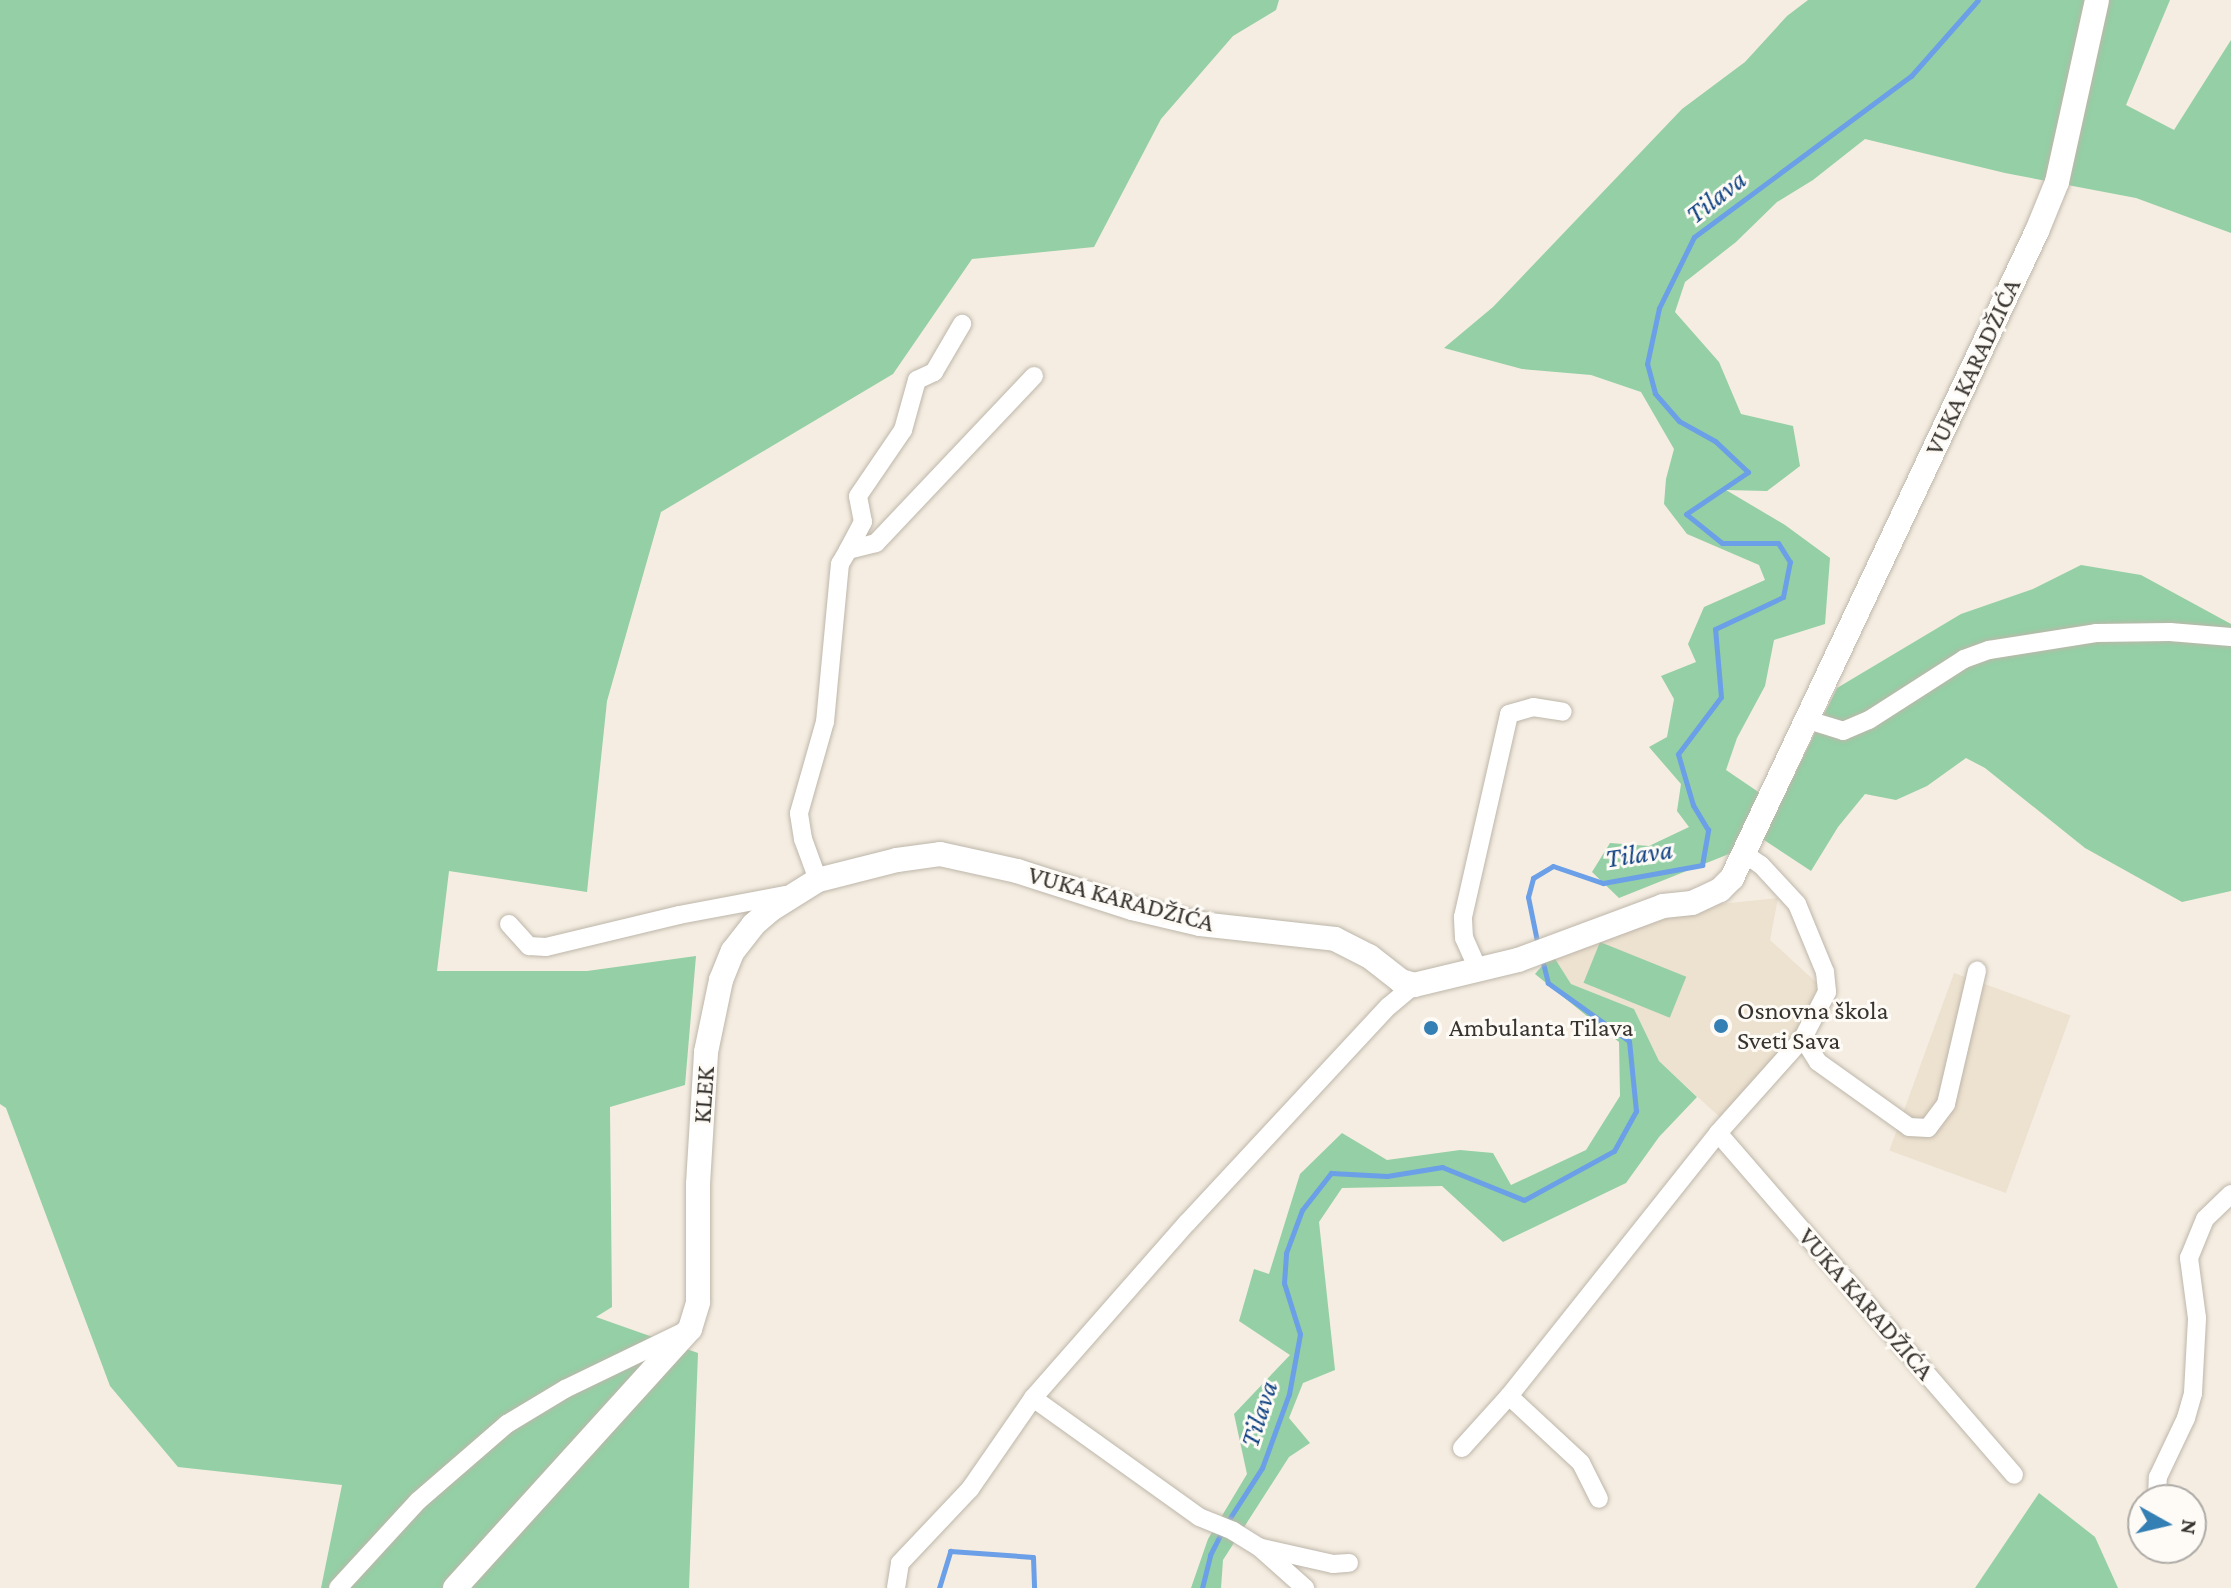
<!DOCTYPE html>
<meta charset="utf-8">
<style>
body{margin:0}
#map{position:relative;width:2231px;height:1588px;overflow:hidden;background:#f5ede1;font-family:"Crimson Pro",serif}
div>[style]{position:absolute}
.built>*{inset:0;background:#ede1cf;transform-origin:0 0}
.green>*{inset:0;background:#94cfa5;transform-origin:0 0}
.stream>*{height:5px;margin:-2.5px;padding:0 2.5px;transform-origin:2.5px;border-radius:2.5px;background:#6b9fe7}
.roads{filter:drop-shadow(0 0 2px #bdb6aa) drop-shadow(0 0 2px #bdb6aa)}
.minor>*{height:18px;margin:-9px;padding:0 9px;transform-origin:9px;border-radius:9px;background:#fff}
.tertiary>*{height:24px;margin:-12px;padding:0 12px;transform-origin:12px;border-radius:12px;background:#fff}
.dots>*{width:22px;height:22px;translate:-50% -50%;box-sizing:border-box;border:4px solid #fefbf6;border-radius:50%}
span{translate:-50% -50%;white-space:nowrap;text-align:center;line-height:1.15;-webkit-text-stroke:6px #fefbf6;paint-order:stroke}
.street-label{font-size:26px;color:#373430}
.poi-label{font-size:26px;color:#373430}
.left{translate:0 -50%;text-align:left}
.water-label{font-size:28px;color:#124484;font-style:italic}
.north{position:absolute;left:2127px;top:1484px;width:80px;height:80px;box-sizing:border-box;background:#fefbf6;border:2px solid #aeaba7;border-radius:50%;rotate:98deg;font-size:22px;font-weight:700;line-height:32px;text-align:center;color:#373430}
.north::after{content:'';display:block;margin:auto;width:28px;height:36px;background:#347fb3;clip-path:polygon(50% 0,100% 100%,50% 72%,0 100%)}
</style>
<div id="map">
<div class="built">
<i style="clip-path:polygon(1778px 898px,1770px 940px,1819px 985px,1792px 1042px,1725px 1122px,1659px 1061px,1634px 1009px,1571px 984px,1552px 954px,1609px 931px,1711px 905px)"></i>
<i style="left:1954px;top:973px;width:124px;height:189px;rotate:20deg"></i>
</div>
<div class="green">
<i style="clip-path:polygon(0 0,1279px 0,1276px 10px,1233px 36px,1161px 119px,1094px 247px,972px 259px,893px 374px,661px 512px,607px 701px,587px 892px,449px 871px,437px 971px,587px 971px,696px 956px,685px 1085px,610px 1107px,612px 1307px,596px 1317px,698px 1353px,689px 1588px,321px 1588px,342px 1485px,178px 1467px,110px 1386px,6px 1108px,0 1104px)"></i>
<i style="clip-path:polygon(1808px 0,2170px 0,2126px 105px,2174px 130px,2231px 40px,2231px 233px,2136px 198px,2005px 173px,1865px 139px,1813px 180px,1777px 202px,1736px 242px,1685px 282px,1675px 312px,1719px 362px,1741px 414px,1793px 426px,1800px 466px,1767px 491px,1726px 490px,1785px 525px,1830px 558px,1825px 624px,1774px 640px,1765px 686px,1737px 738px,1726px 770px,1779px 806px,1837px 688px,1961px 614px,2033px 589px,2081px 565px,2141px 575px,2231px 624px,2231px 891px,2182px 902px,2085px 848px,1985px 768px,1966px 758px,1927px 786px,1896px 800px,1865px 794px,1838px 827px,1811px 871px,1764px 840px,1619px 898px,1592px 872px,1610px 843px,1649px 846px,1689px 827px,1677px 811px,1681px 784px,1649px 747px,1667px 737px,1674px 699px,1661px 676px,1696px 662px,1688px 644px,1704px 607px,1765px 580px,1759px 565px,1687px 534px,1664px 504px,1666px 479px,1674px 449px,1641px 392px,1591px 375px,1522px 369px,1444px 348px,1493px 307px,1682px 109px,1745px 62px,1787px 16px)"></i>
<i style="left:1600px;top:942px;width:93px;height:44px;rotate:22deg"></i>
<i style="clip-path:polygon(1552px 954px,1571px 984px,1634px 1009px,1659px 1061px,1697px 1097px,1659px 1137px,1626px 1183px,1503px 1242px,1442px 1186px,1342px 1188px,1319px 1222px,1335px 1370px,1303px 1383px,1289px 1418px,1310px 1443px,1289px 1457px,1223px 1560px,1221px 1588px,1191px 1588px,1208px 1539px,1247px 1474px,1234px 1414px,1290px 1355px,1239px 1321px,1254px 1269px,1269px 1274px,1300px 1174px,1342px 1133px,1387px 1160px,1460px 1150px,1493px 1153px,1511px 1185px,1586px 1150px,1620px 1096px,1619px 1042px,1535px 974px)"></i>
<i style="clip-path:polygon(2039px 1493px,2095px 1537px,2118px 1588px,1975px 1588px)"></i>
</div>
<div class="stream">
<i style="left:1538px;top:946px;width:50px;rotate:-101.5deg"></i>
<i style="left:1528px;top:897px;width:20px;rotate:-75deg"></i>
<i style="left:1533px;top:878px;width:23px;rotate:-31deg"></i>
<i style="left:1553px;top:866px;width:53px;rotate:18.8deg"></i>
<i style="left:1603px;top:883px;width:101px;rotate:-10.3deg"></i>
<i style="left:1702px;top:865px;width:36px;rotate:-80deg"></i>
<i style="left:1708px;top:830px;width:29px;rotate:-121deg"></i>
<i style="left:1693px;top:805px;width:53px;rotate:-106.4deg"></i>
<i style="left:1678px;top:754px;width:71px;rotate:-53deg"></i>
<i style="left:1721px;top:697px;width:68px;rotate:-95deg"></i>
<i style="left:1715px;top:629px;width:75px;rotate:-25.2deg"></i>
<i style="left:1783px;top:597px;width:36px;rotate:-79deg"></i>
<i style="left:1790px;top:562px;width:22px;rotate:-122deg"></i>
<i style="left:1778px;top:543px;width:56px;rotate:180deg"></i>
<i style="left:1722px;top:543px;width:46px;rotate:-141.1deg"></i>
<i style="left:1686px;top:514px;width:75px;rotate:-34.1deg"></i>
<i style="left:1748px;top:472px;width:45px;rotate:-136.8deg"></i>
<i style="left:1715px;top:441px;width:41px;rotate:-150.9deg"></i>
<i style="left:1679px;top:421px;width:37px;rotate:-131deg"></i>
<i style="left:1655px;top:393px;width:30px;rotate:-105deg"></i>
<i style="left:1647px;top:364px;width:57px;rotate:-77.9deg"></i>
<i style="left:1659px;top:308px;width:79px;rotate:-63.8deg"></i>
<i style="left:1694px;top:237px;width:270px;rotate:-36.6deg"></i>
<i style="left:1911px;top:76px;width:101px;rotate:-48.6deg"></i>
<i style="left:1226px;top:1524px;width:67px;rotate:-57.3deg"></i>
<i style="left:1262px;top:1468px;width:79px;rotate:-70deg"></i>
<i style="left:1289px;top:1394px;width:61px;rotate:-79.6deg"></i>
<i style="left:1300px;top:1334px;width:53px;rotate:-107.4deg"></i>
<i style="left:1284px;top:1283px;width:30px;rotate:-86deg"></i>
<i style="left:1286px;top:1253px;width:46px;rotate:-69.6deg"></i>
<i style="left:1302px;top:1210px;width:47px;rotate:-51.9deg"></i>
<i style="left:1331px;top:1173px;width:56px;rotate:3.1deg"></i>
<i style="left:1387px;top:1176px;width:56px;rotate:-9.3deg"></i>
<i style="left:1442px;top:1167px;width:88px;rotate:21.9deg"></i>
<i style="left:1524px;top:1200px;width:102px;rotate:-28.6deg"></i>
<i style="left:1614px;top:1151px;width:46px;rotate:-61.2deg"></i>
<i style="left:1636px;top:1111px;width:70px;rotate:-95.7deg"></i>
<i style="left:1629px;top:1041px;width:100px;rotate:-144.4deg"></i>
<i style="left:1548px;top:983px;width:25px;rotate:-104deg"></i>
<i style="left:939px;top:1588px;width:39px;rotate:-73deg"></i>
<i style="left:950px;top:1551px;width:83px;rotate:4.1deg"></i>
<i style="left:1033px;top:1557px;width:31px;rotate:88deg"></i>
<i style="left:1202px;top:1588px;width:34px;rotate:-76deg"></i>
<i style="left:1210px;top:1555px;width:25px;rotate:-63deg"></i>
</div>
<div class="roads">
<div class="minor">
<i style="left:848px;top:550px;width:32px;rotate:-62deg"></i>
<i style="left:863px;top:522px;width:26px;rotate:-101deg"></i>
<i style="left:858px;top:496px;width:80px;rotate:-55.7deg"></i>
<i style="left:903px;top:430px;width:52px;rotate:-74.4deg"></i>
<i style="left:917px;top:380px;width:19px;rotate:-25deg"></i>
<i style="left:934px;top:372px;width:56px;rotate:-59.7deg"></i>
<i style="left:1808px;top:720px;width:37px;rotate:17deg"></i>
<i style="left:1843px;top:731px;width:28px;rotate:-23deg"></i>
<i style="left:1869px;top:720px;width:113px;rotate:-32.7deg"></i>
<i style="left:1964px;top:659px;width:27px;rotate:-20deg"></i>
<i style="left:1989px;top:650px;width:108px;rotate:-9deg"></i>
<i style="left:2096px;top:633px;width:74px;rotate:-0.8deg"></i>
<i style="left:2170px;top:632px;width:61px;rotate:4.7deg"></i>
<i style="left:1745px;top:854px;width:19px;rotate:35deg"></i>
<i style="left:1761px;top:865px;width:53px;rotate:47.3deg"></i>
<i style="left:1797px;top:904px;width:74px;rotate:67.6deg"></i>
<i style="left:1825px;top:972px;width:20px;rotate:84deg"></i>
<i style="left:1827px;top:992px;width:52px;rotate:117.6deg"></i>
<i style="left:1803px;top:1038px;width:28px;rotate:58deg"></i>
<i style="left:1818px;top:1062px;width:112px;rotate:35.5deg"></i>
<i style="left:1909px;top:1127px;width:19px;rotate:3deg"></i>
<i style="left:1928px;top:1128px;width:30px;rotate:-53deg"></i>
<i style="left:1946px;top:1104px;width:137px;rotate:-76.9deg"></i>
<i style="left:818px;top:880px;width:44px;rotate:-110.1deg"></i>
<i style="left:803px;top:839px;width:26px;rotate:-99deg"></i>
<i style="left:799px;top:813px;width:95px;rotate:-74.1deg"></i>
<i style="left:825px;top:722px;width:159px;rotate:-84.6deg"></i>
<i style="left:840px;top:564px;width:16px;rotate:-60deg"></i>
<i style="left:848px;top:550px;width:29px;rotate:-14deg"></i>
<i style="left:876px;top:543px;width:230px;rotate:-46.6deg"></i>
<i style="left:509px;top:924px;width:30px;rotate:48deg"></i>
<i style="left:529px;top:946px;width:17px;rotate:3deg"></i>
<i style="left:546px;top:947px;width:137px;rotate:-13.5deg"></i>
<i style="left:679px;top:915px;width:109px;rotate:-10.6deg"></i>
<i style="left:1477px;top:967px;width:32px;rotate:-114deg"></i>
<i style="left:1464px;top:938px;width:21px;rotate:-93deg"></i>
<i style="left:1463px;top:917px;width:208px;rotate:-77.2deg"></i>
<i style="left:1509px;top:714px;width:25px;rotate:-16deg"></i>
<i style="left:1533px;top:707px;width:30px;rotate:9deg"></i>
<i style="left:1803px;top:1038px;width:127px;rotate:131.8deg"></i>
<i style="left:1718px;top:1133px;width:452px;rotate:49.1deg"></i>
<i style="left:1509px;top:1396px;width:98px;rotate:42.9deg"></i>
<i style="left:1581px;top:1463px;width:40px;rotate:63.4deg"></i>
<i style="left:1033px;top:1398px;width:204px;rotate:35.6deg"></i>
<i style="left:1199px;top:1517px;width:37px;rotate:22deg"></i>
<i style="left:1233px;top:1531px;width:31px;rotate:32deg"></i>
<i style="left:1259px;top:1547px;width:62px;rotate:41.7deg"></i>
<i style="left:1462px;top:1448px;width:70px;rotate:-47.9deg"></i>
<i style="left:1509px;top:1396px;width:336px;rotate:-51.5deg"></i>
<i style="left:2157px;top:1500px;width:23px;rotate:-88deg"></i>
<i style="left:2158px;top:1477px;width:65px;rotate:-64.6deg"></i>
<i style="left:2186px;top:1418px;width:26px;rotate:-74deg"></i>
<i style="left:2193px;top:1393px;width:75px;rotate:-86.9deg"></i>
<i style="left:2197px;top:1318px;width:61px;rotate:-97.6deg"></i>
<i style="left:2189px;top:1258px;width:42px;rotate:-67.7deg"></i>
<i style="left:2205px;top:1219px;width:36px;rotate:-44deg"></i>
<i style="left:1262px;top:1548px;width:73px;rotate:12.7deg"></i>
<i style="left:1333px;top:1564px;width:16px;rotate:-4deg"></i>
<i style="left:338px;top:1588px;width:118px;rotate:-47.4deg"></i>
<i style="left:418px;top:1501px;width:118px;rotate:-40.9deg"></i>
<i style="left:507px;top:1424px;width:68px;rotate:-31.1deg"></i>
<i style="left:565px;top:1389px;width:133px;rotate:-25.8deg"></i>
<i style="left:896px;top:1588px;width:25px;rotate:-81deg"></i>
<i style="left:900px;top:1563px;width:102px;rotate:-46.6deg"></i>
<i style="left:970px;top:1489px;width:111px;rotate:-55.3deg"></i>
<i style="left:1033px;top:1398px;width:233px;rotate:-48.7deg"></i>
<i style="left:1187px;top:1223px;width:296px;rotate:-47.1deg"></i>
<i style="left:1389px;top:1006px;width:33px;rotate:-40deg"></i>
</div>
<div class="tertiary">
<i style="left:455px;top:1588px;width:350px;rotate:-47.8deg"></i>
<i style="left:690px;top:1329px;width:28px;rotate:-73deg"></i>
<i style="left:698px;top:1302px;width:118px;rotate:-90deg"></i>
<i style="left:698px;top:1184px;width:132px;rotate:-86.5deg"></i>
<i style="left:706px;top:1052px;width:74px;rotate:-78.2deg"></i>
<i style="left:721px;top:980px;width:31px;rotate:-68deg"></i>
<i style="left:733px;top:951px;width:33px;rotate:-52deg"></i>
<i style="left:753px;top:925px;width:23px;rotate:-41deg"></i>
<i style="left:770px;top:910px;width:57px;rotate:-32deg"></i>
<i style="left:818px;top:880px;width:81px;rotate:-14.2deg"></i>
<i style="left:897px;top:860px;width:43px;rotate:-7.9deg"></i>
<i style="left:940px;top:854px;width:79px;rotate:12.4deg"></i>
<i style="left:1017px;top:871px;width:121px;rotate:17.8deg"></i>
<i style="left:1132px;top:908px;width:70px;rotate:13.2deg"></i>
<i style="left:1200px;top:924px;width:136px;rotate:6.3deg"></i>
<i style="left:1335px;top:939px;width:38px;rotate:27deg"></i>
<i style="left:1369px;top:956px;width:41px;rotate:38deg"></i>
<i style="left:1401px;top:981px;width:14px;rotate:17deg"></i>
<i style="left:1414px;top:985px;width:107px;rotate:-13.5deg"></i>
<i style="left:1518px;top:960px;width:155px;rotate:-20.4deg"></i>
<i style="left:1663px;top:906px;width:29px;rotate:-6deg"></i>
<i style="left:1692px;top:903px;width:31px;rotate:-25deg"></i>
<i style="left:1720px;top:890px;width:17px;rotate:-45deg"></i>
<i style="left:1732px;top:878px;width:715px;rotate:-64.76deg"></i>
<i style="left:2037px;top:231px;width:53px;rotate:-67.8deg"></i>
<i style="left:2057px;top:182px;width:186px;rotate:-77.6deg"></i>
</div>
</div>
<div class="dots">
<i style="left:1721px;top:1026px;background:#347fb3"></i>
<i style="left:1431px;top:1028px;background:#347fb3"></i>
</div>
<div class="street-label">
<span style="left:1973px;top:367px;rotate:-65deg">VUKA KARADŽIĆA</span>
<span style="left:1121px;top:899px;rotate:15deg">VUKA KARADŽIĆA</span>
<span style="left:704px;top:1095px;rotate:-86deg">KLEK</span>
<span style="left:1866px;top:1304px;rotate:49deg">VUKA KARADŽIĆA</span>
</div>
<div class="poi-label">
<span class="left" style="left:1737px;top:1026px">Osnovna škola<br>Sveti Sava</span>
<span class="left" style="left:1449px;top:1028px">Ambulanta Tilava</span>
</div>
<div class="water-label">
<span style="left:1716px;top:197px;rotate:-38deg">Tilava</span>
<span style="left:1639px;top:854px;rotate:-8deg">Tilava</span>
<span style="left:1259px;top:1414px;rotate:-72deg">Tilava</span>
</div>
<div class="north">N</div>
</div>
